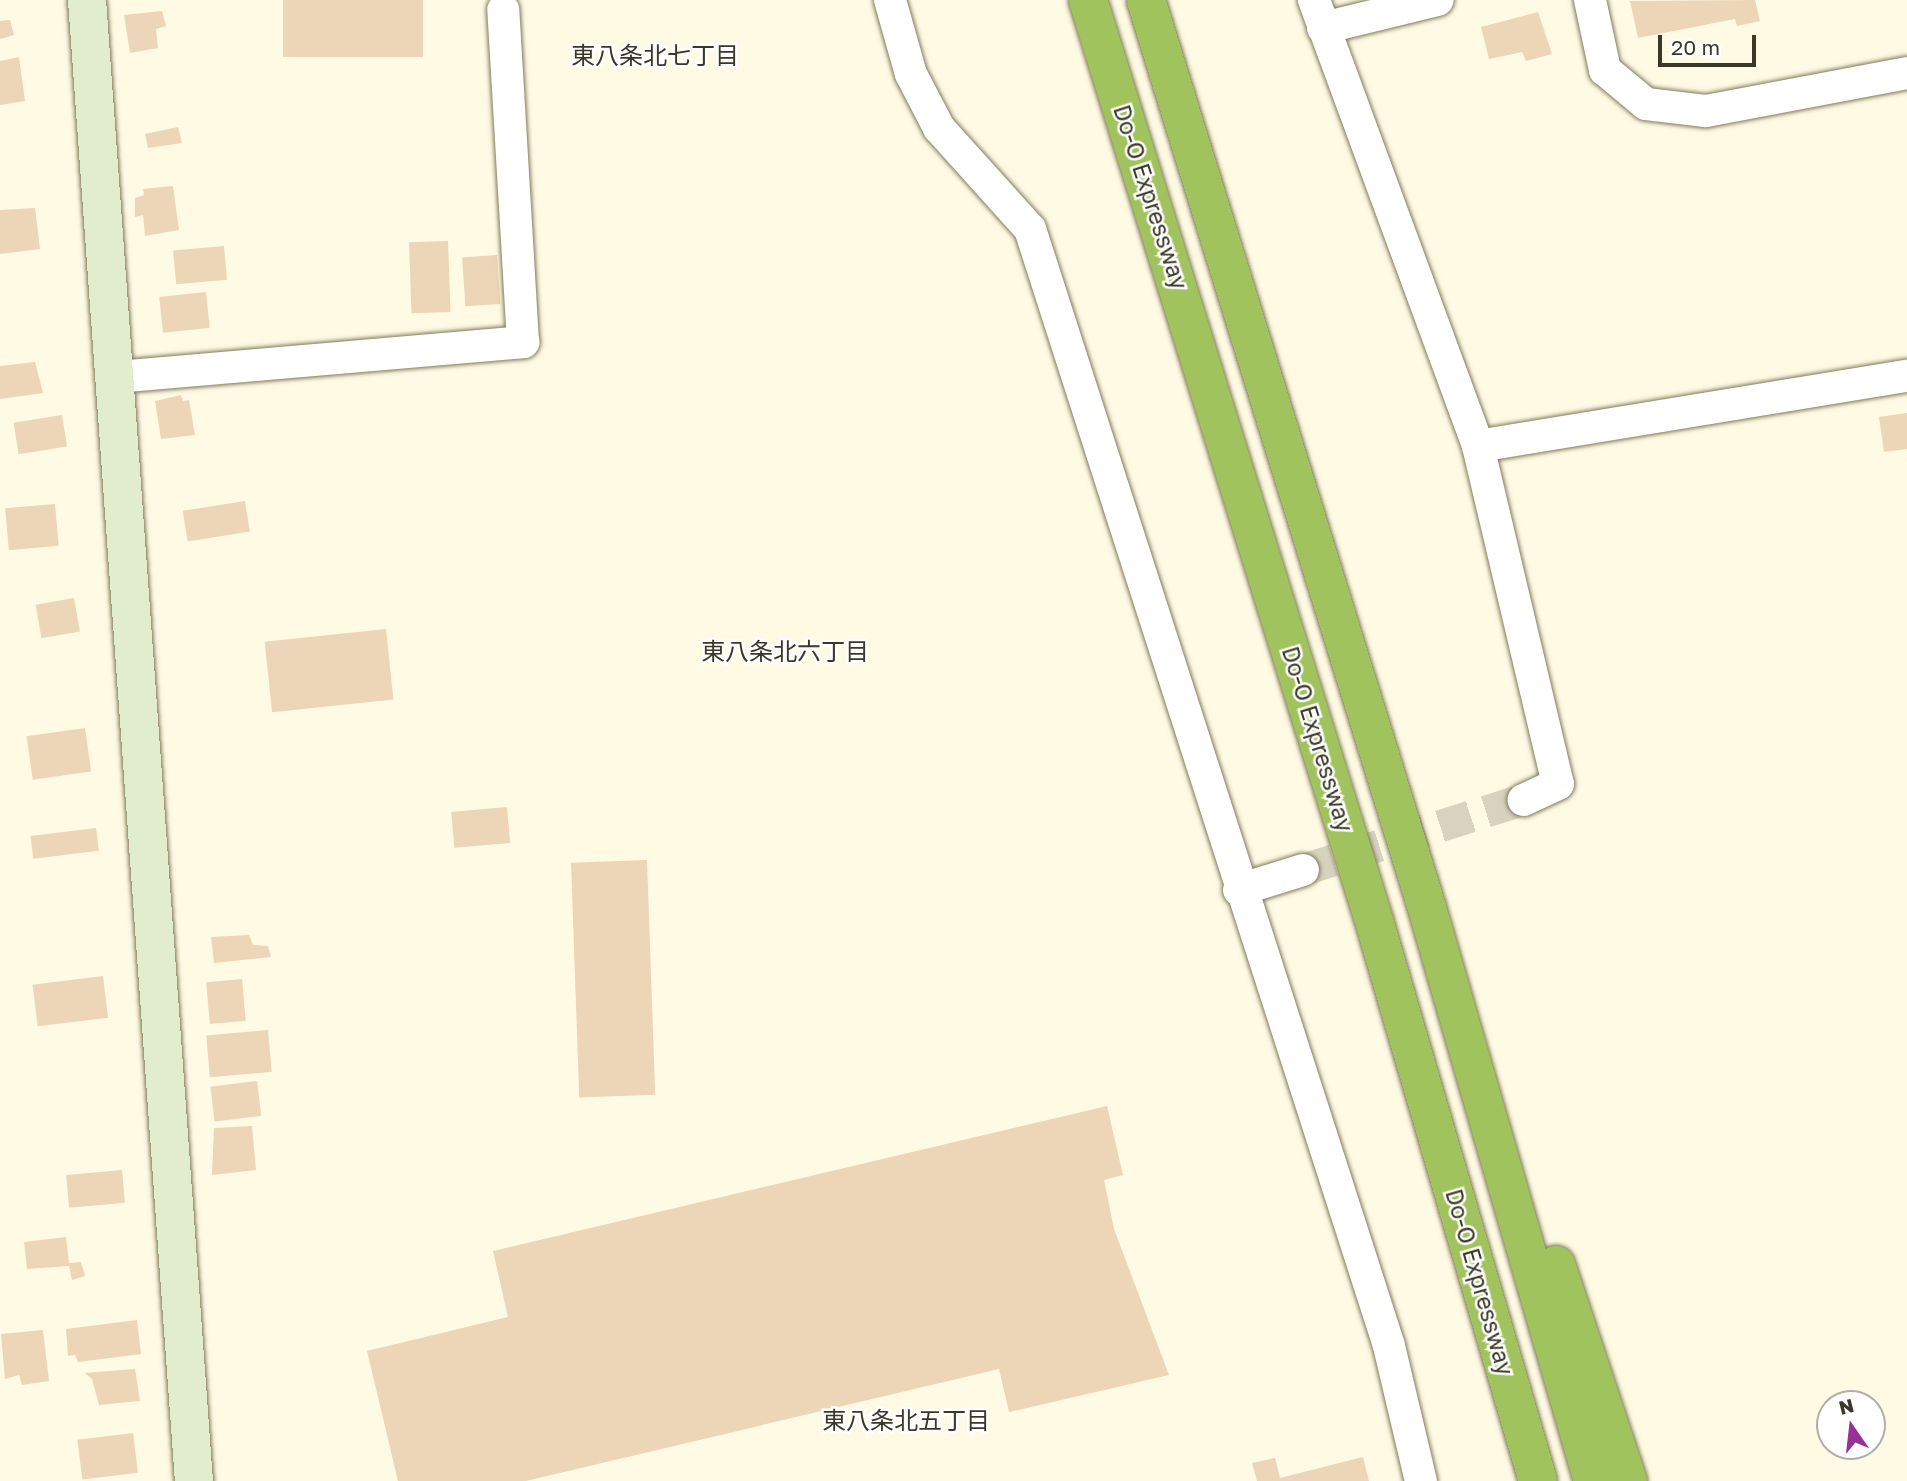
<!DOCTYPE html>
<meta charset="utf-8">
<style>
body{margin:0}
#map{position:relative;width:1907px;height:1481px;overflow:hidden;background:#fefae4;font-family:"Golos Text","Noto Sans JP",sans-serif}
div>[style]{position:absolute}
.building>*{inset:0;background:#edd5b7;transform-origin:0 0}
.street-tunnel>*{height:32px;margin-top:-16px;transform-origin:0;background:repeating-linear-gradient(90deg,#d7d3bf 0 32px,transparent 0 48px)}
.roads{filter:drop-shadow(0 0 2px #827b5a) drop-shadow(0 0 2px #827b5a)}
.street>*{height:32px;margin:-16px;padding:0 16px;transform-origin:16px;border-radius:16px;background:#fff}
.secondary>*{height:38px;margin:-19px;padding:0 19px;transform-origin:19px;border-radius:19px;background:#e2edce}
.highway>*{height:38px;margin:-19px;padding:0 19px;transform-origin:19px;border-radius:19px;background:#a0c35d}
span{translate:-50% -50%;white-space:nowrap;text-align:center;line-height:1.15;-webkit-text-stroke:5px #fff;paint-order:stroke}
.street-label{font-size:23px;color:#3a3829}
.neighbourhood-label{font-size:24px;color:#3a3829}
.north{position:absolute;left:1816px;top:1390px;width:70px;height:70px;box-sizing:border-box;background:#fff;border:2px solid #b0afa9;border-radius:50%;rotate:346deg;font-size:19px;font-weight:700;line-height:28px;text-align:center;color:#3a3829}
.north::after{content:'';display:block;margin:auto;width:24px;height:32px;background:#973196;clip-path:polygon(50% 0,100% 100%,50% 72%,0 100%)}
.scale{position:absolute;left:1658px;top:35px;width:98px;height:32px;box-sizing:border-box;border:4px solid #3a3829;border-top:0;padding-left:9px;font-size:21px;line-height:24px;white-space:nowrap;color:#3a3829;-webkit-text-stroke:5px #fff;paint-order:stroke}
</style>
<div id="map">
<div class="building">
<i style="left:283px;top:0;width:140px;height:57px"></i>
<i style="clip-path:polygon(1755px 0,1760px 21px,1737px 26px,1735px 19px,1638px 38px,1630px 1px)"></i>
<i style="clip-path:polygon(162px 11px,166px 26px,156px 29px,158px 48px,130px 53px,124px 15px)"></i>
<i style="clip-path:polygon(1538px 12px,1552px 54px,1526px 61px,1522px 52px,1489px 59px,1481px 27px)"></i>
<i style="clip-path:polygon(10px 20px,14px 35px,0 39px,0 21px)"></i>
<i style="clip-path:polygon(19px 57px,25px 101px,0 105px,0 61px)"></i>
<i style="clip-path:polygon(178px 127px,182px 143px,148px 148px,145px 134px)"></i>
<i style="clip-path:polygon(173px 186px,179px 230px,145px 236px,143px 215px,135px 217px,135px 198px,144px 195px,143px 189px)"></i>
<i style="clip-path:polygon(35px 208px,40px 249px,0 254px,0 210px)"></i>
<i style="left:448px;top:241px;width:71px;height:39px;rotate:88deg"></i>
<i style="left:224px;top:246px;width:34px;height:51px;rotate:85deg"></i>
<i style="left:497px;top:255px;width:49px;height:35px;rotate:86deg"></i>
<i style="left:206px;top:292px;width:36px;height:47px;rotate:84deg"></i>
<i style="clip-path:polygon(35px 362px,43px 393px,0 399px,0 366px)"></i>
<i style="clip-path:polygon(181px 395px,183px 401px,189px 400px,195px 435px,161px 439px,155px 401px)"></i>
<i style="clip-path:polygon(1907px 413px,1907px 449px,1884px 452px,1879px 417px)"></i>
<i style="left:62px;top:415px;width:32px;height:49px;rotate:81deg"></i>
<i style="left:245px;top:501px;width:31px;height:63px;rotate:81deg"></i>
<i style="left:55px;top:504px;width:42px;height:50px;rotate:85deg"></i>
<i style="left:74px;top:598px;width:34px;height:39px;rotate:80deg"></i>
<i style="left:386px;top:629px;width:71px;height:122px;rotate:84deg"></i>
<i style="left:85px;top:728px;width:44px;height:59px;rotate:82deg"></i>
<i style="left:507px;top:807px;width:36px;height:56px;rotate:85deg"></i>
<i style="left:96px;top:828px;width:23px;height:66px;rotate:83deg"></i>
<i style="left:647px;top:860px;width:235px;height:76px;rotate:88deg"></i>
<i style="clip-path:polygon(249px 935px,253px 945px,268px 946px,271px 957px,214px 963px,211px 937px)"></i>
<i style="left:103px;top:976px;width:42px;height:71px;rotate:83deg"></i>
<i style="left:242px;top:979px;width:42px;height:36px;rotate:85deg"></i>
<i style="left:268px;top:1030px;width:42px;height:62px;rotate:85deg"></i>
<i style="left:257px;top:1081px;width:35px;height:47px;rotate:83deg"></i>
<i style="clip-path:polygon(1107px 1106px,1123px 1175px,1104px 1180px,1114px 1229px,1169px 1375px,1009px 1412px,999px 1369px,526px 1481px,398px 1481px,367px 1351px,508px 1317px,493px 1251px)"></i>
<i style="clip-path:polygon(252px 1126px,256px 1170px,212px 1175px,214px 1128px)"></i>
<i style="left:122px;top:1170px;width:33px;height:56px;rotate:85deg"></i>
<i style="clip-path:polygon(66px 1237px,69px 1263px,81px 1262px,85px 1276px,72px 1280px,69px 1266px,27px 1269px,24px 1242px)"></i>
<i style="clip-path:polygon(137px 1320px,141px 1354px,78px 1362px,75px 1355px,68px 1356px,66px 1329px)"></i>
<i style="clip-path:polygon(43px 1330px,49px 1381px,22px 1385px,19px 1375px,5px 1379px,1px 1334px)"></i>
<i style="clip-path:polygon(135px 1369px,140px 1401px,99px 1405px,92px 1379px,85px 1373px)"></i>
<i style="left:133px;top:1433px;width:40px;height:56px;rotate:83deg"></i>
<i style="clip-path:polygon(1363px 1457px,1369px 1481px,1257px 1481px,1252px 1463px,1275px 1458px,1280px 1478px)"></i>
</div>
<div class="street-tunnel">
<i style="left:1303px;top:870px;width:231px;rotate:-17.7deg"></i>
</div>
<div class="roads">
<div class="street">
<i style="left:890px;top:0;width:77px;rotate:74.2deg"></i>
<i style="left:911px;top:74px;width:61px;rotate:62.6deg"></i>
<i style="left:939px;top:128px;width:136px;rotate:48deg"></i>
<i style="left:1030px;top:229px;width:1173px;rotate:72.18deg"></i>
<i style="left:1389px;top:1346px;width:139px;rotate:76.7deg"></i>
<i style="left:1314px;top:0;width:475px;rotate:69.8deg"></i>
<i style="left:1478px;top:446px;width:347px;rotate:76.7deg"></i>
<i style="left:1558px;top:784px;width:38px;rotate:155deg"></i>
<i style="left:1590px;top:0;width:72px;rotate:77.9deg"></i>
<i style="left:1605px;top:70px;width:53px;rotate:39.7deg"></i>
<i style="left:1646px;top:104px;width:60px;rotate:6.7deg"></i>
<i style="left:1706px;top:111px;width:205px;rotate:-10.7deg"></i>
<i style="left:1323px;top:28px;width:118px;rotate:-13.7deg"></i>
<i style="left:116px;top:377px;width:409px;rotate:-4.9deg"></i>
<i style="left:523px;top:342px;width:333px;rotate:-93.4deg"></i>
<i style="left:1478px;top:446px;width:435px;rotate:-9.3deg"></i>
<i style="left:1239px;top:890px;width:67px;rotate:-17.4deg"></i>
</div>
<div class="secondary">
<i style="left:87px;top:0;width:1485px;rotate:85.87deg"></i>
</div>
<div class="highway">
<i style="left:1088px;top:0;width:968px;rotate:72.74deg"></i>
<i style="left:1375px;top:924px;width:580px;rotate:73.69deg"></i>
<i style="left:1146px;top:0;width:950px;rotate:72.8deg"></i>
<i style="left:1427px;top:908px;width:597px;rotate:73.84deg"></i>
<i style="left:1556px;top:1265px;width:228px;rotate:71.6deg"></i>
</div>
</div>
<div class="street-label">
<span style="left:1151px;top:197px;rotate:72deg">Do-O Expressway</span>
<span style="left:1318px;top:739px;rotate:73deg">Do-O Expressway</span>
<span style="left:1480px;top:1282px;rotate:74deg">Do-O Expressway</span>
</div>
<div class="neighbourhood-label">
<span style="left:655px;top:55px">東八条北七丁目</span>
<span style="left:785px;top:651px">東八条北六丁目</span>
<span style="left:906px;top:1420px">東八条北五丁目</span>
</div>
<div class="north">N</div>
<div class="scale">20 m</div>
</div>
